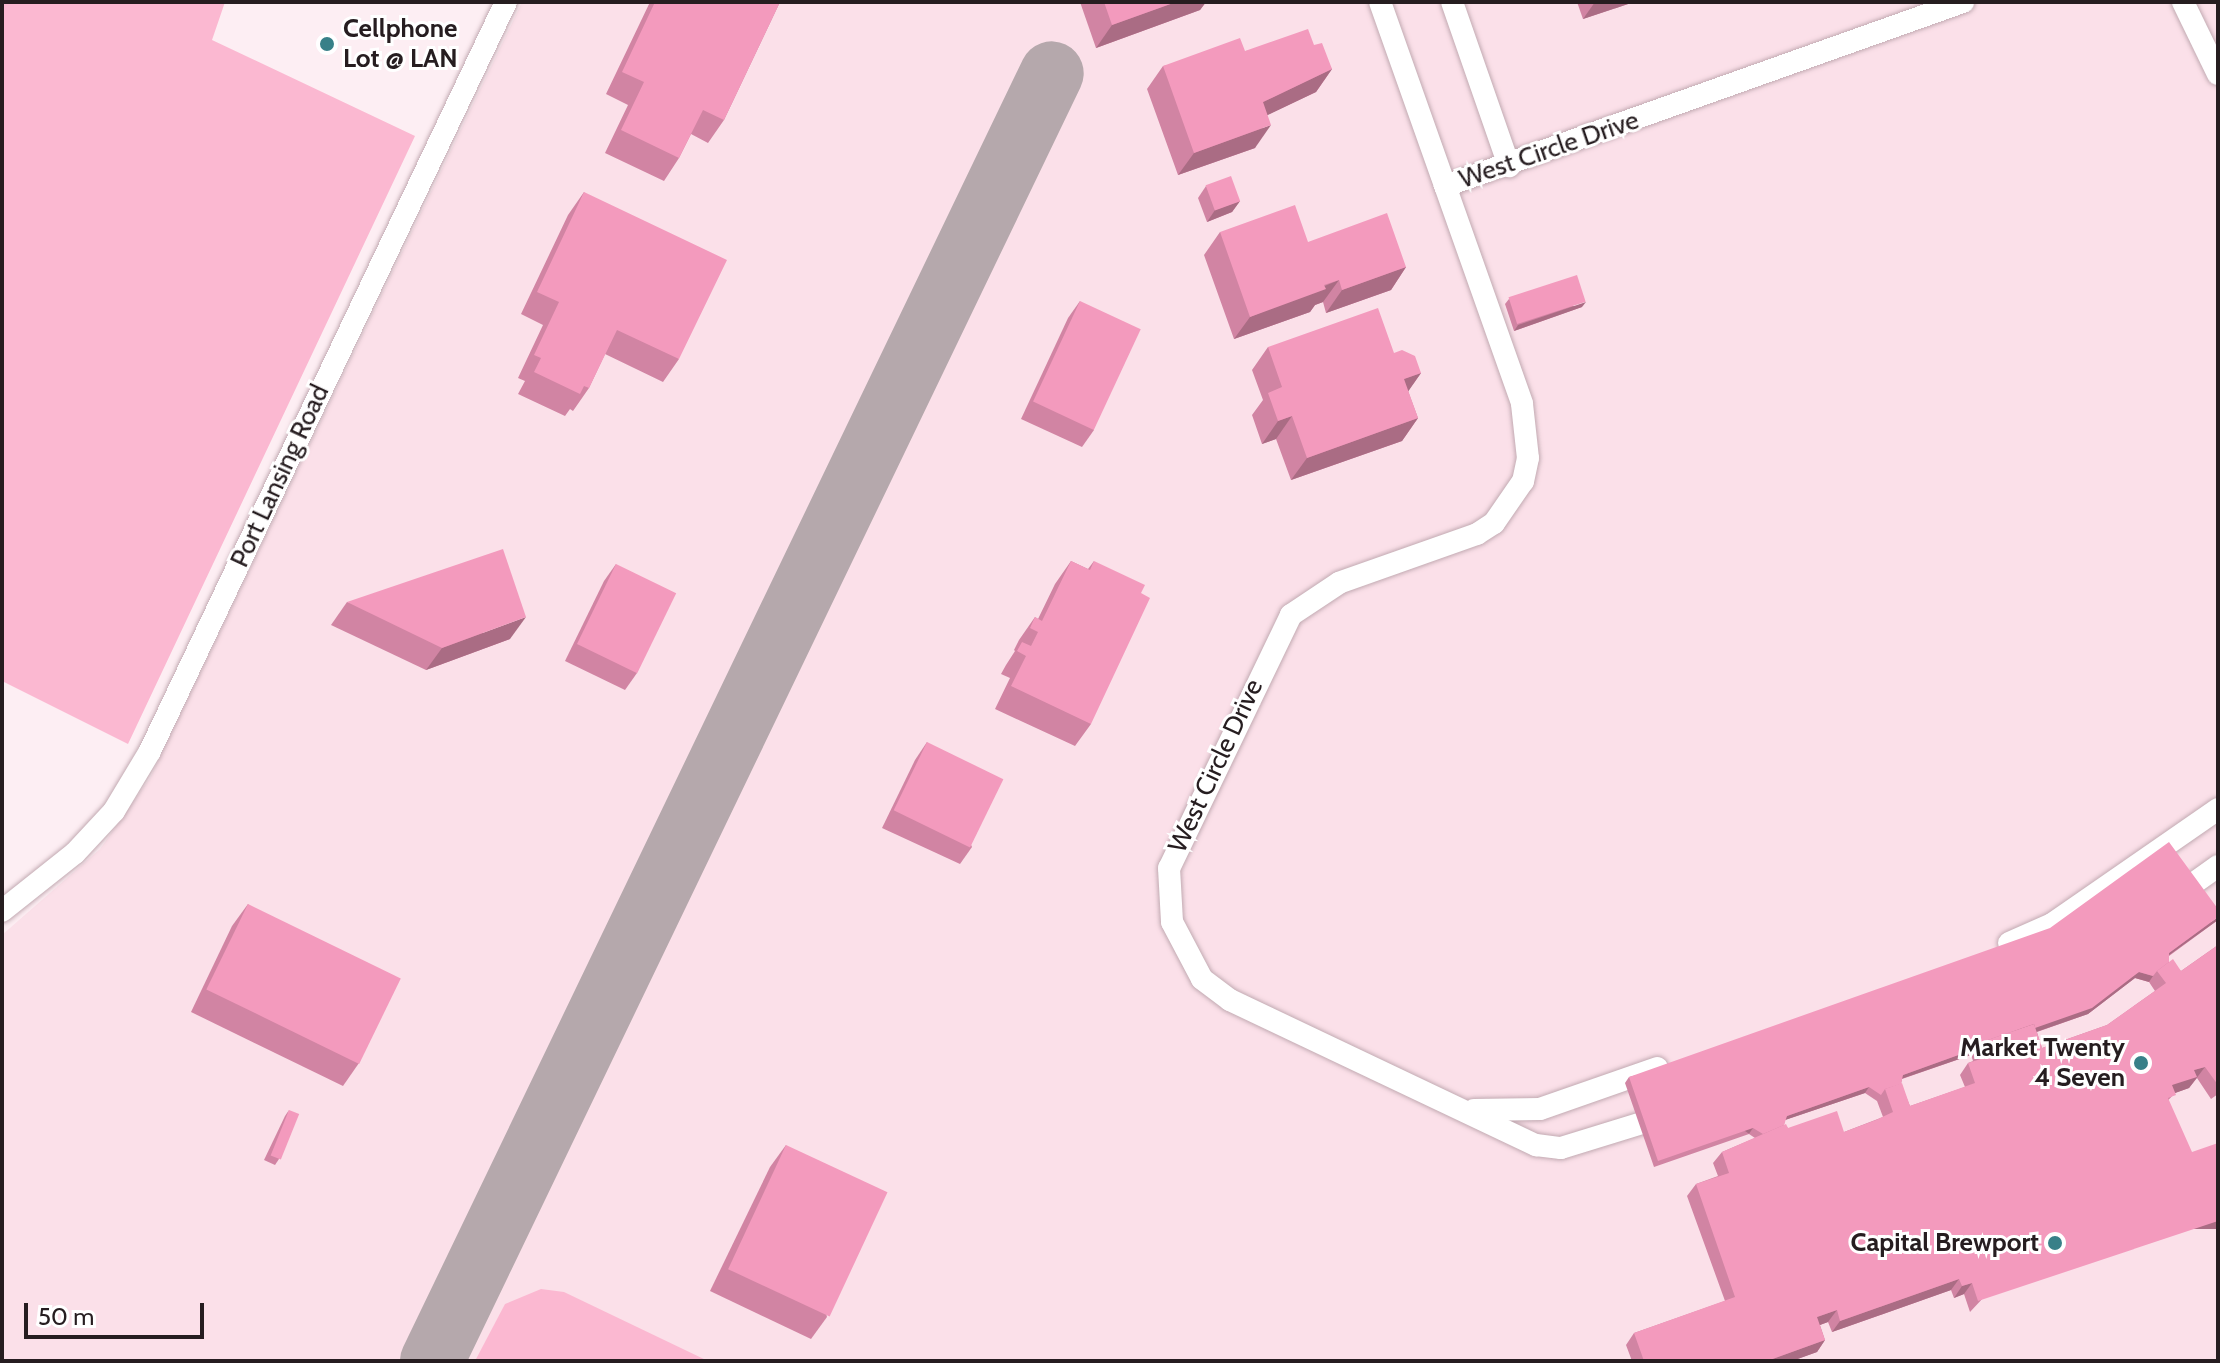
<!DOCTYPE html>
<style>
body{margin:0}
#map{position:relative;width:2220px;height:1363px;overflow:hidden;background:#fdeef3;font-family:Cabin,sans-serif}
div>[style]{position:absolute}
.built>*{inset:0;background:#fbe0e9}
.green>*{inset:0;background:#fbb8d1}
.taxiway>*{height:64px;margin:-32px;padding:0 32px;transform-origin:32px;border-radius:32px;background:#b5a8ac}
.roads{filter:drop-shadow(0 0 2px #c2aab2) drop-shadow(0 0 2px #c2aab2)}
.street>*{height:22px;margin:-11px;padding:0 11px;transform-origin:11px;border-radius:11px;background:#fff}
.wall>*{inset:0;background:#d184a3}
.shaded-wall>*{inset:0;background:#aa6c84;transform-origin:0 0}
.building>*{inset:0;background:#f39abd;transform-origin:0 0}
.dots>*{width:22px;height:22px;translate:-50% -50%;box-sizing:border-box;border:4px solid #fff;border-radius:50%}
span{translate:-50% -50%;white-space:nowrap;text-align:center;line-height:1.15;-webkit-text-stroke:6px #fff;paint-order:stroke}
.poi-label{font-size:26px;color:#261d20;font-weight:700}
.left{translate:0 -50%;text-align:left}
.right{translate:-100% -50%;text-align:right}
.street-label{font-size:26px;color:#261d20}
.frame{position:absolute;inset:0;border:4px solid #261d20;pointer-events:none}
.scale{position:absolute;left:24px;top:1303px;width:180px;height:36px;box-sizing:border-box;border:4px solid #261d20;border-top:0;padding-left:10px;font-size:24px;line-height:28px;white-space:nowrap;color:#261d20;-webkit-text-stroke:6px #fff;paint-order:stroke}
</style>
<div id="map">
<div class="built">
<i style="clip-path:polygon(522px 2px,2218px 2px,2218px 1361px,2px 1361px,2px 935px,100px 849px,150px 778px)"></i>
</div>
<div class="green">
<i style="clip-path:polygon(2px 2px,225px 2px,212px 40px,415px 136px,128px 744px,2px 681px)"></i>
<i style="clip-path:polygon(541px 1289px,564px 1292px,708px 1361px,475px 1361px,505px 1304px)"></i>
</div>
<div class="taxiway">
<i style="left:432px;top:1361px;width:1429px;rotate:-64.3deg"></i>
</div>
<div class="roads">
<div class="street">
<i style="left:1380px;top:2px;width:426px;rotate:70.5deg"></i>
<i style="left:1522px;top:404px;width:54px;rotate:83.7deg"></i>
<i style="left:1528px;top:458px;width:24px;rotate:102deg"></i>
<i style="left:1523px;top:481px;width:51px;rotate:124.6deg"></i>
<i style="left:1494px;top:523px;width:20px;rotate:147deg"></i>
<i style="left:1477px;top:534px;width:146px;rotate:160.5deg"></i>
<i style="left:1339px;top:583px;width:58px;rotate:146.3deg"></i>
<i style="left:1291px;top:615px;width:281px;rotate:115.7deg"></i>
<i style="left:1169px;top:868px;width:54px;rotate:86.8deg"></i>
<i style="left:1172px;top:922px;width:64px;rotate:62.2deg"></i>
<i style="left:1202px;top:979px;width:35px;rotate:37deg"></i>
<i style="left:1230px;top:1000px;width:339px;rotate:25.4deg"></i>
<i style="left:1536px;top:1145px;width:25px;rotate:7deg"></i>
<i style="left:1561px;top:1148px;width:112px;rotate:-17.1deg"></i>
<i style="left:1452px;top:2px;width:174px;rotate:70.8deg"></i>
<i style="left:2183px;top:2px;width:80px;rotate:64.1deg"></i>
<i style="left:1445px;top:186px;width:550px;rotate:-19.56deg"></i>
<i style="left:2173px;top:898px;width:55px;rotate:-35.4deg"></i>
<i style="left:2px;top:911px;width:93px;rotate:-38.5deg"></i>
<i style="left:75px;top:853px;width:57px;rotate:-47.1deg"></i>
<i style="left:114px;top:811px;width:70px;rotate:-59deg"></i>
<i style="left:150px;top:751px;width:829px;rotate:-64.58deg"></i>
<i style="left:2009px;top:943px;width:47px;rotate:-23.8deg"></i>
<i style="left:2052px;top:924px;width:202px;rotate:-34.7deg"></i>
<i style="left:1474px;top:1110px;width:66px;rotate:-0.9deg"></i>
<i style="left:1540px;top:1109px;width:124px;rotate:-19.3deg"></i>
</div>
</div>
<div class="wall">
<i style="clip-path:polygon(650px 2px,780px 2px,724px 120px,708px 143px,691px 134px,679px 158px,664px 181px,605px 153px,628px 105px,606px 94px)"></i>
<i style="clip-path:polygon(1080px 2px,1206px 2px,1200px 10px,1096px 48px)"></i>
<i style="clip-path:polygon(1577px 2px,1634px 2px,1583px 19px)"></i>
<i style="clip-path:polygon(1314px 45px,1332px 69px,1316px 92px,1267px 115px,1255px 148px,1178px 175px,1147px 89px,1163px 66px,1245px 51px)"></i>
<i style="clip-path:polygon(1206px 186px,1240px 201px,1232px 212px,1207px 222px,1198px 198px)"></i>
<i style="clip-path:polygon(584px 192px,679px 359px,663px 382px,605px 354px,589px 388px,573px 411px,570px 409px,565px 416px,518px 394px,525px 381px,518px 378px,543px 325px,521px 314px,568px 215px)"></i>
<i style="clip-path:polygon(1220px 232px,1308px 242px,1406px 267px,1391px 290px,1326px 313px,1323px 302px,1315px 305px,1310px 312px,1234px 339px,1204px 255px)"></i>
<i style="clip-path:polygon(1509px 299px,1582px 307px,1514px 331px,1505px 304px)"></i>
<i style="clip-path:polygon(1080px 301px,1094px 430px,1082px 447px,1021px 419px,1068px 318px)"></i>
<i style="clip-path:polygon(1268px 347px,1394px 353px,1421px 373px,1408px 391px,1418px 418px,1402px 441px,1291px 480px,1276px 439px,1262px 444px,1252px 415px,1263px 400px,1252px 370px)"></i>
<i style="clip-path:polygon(1071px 561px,1088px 569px,1094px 561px,1091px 724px,1075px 746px,995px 709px,1010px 678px,1001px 674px,1006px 665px,1015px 651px,1014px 650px,1019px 640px,1035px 617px,1038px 619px,1055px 584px)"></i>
<i style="clip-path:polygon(616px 564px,637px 673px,625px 690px,565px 661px,604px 581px)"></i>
<i style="clip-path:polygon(347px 602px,510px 639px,426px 670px,331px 625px)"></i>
<i style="clip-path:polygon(927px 742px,972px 847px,960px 864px,882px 828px,915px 760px)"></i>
<i style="clip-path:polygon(248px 904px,359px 1063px,343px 1086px,191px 1012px,232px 926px)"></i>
<i style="clip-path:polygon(evenodd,2218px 920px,2169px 956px,2169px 962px,2181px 971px,2218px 945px,2218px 1094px,2211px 1099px,2197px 1078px,2189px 1088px,2175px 1093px,1970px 1312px,1964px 1294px,1954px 1298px,1951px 1290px,1832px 1332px,1828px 1322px,1820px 1325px,1825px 1340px,1817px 1352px,1792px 1361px,1632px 1361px,1626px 1345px,1634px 1333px,1725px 1301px,1687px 1196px,1696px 1184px,1718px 1176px,1713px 1163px,1722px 1152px,1755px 1138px,1749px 1134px,1654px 1167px,1625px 1083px,1629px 1077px,2218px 920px,2135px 978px,2149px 982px,2155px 991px,2107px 1025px,2042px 1048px,2037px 1032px,2088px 1014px,2135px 978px,2218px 920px,1971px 1055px,1973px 1061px,1968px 1063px,1960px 1075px,1965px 1087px,1910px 1106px,1901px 1084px,1902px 1079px,1971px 1055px,2218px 920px,1865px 1093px,1877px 1101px,1883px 1117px,1844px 1132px,1788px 1128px,1784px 1125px,1785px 1120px,1865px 1093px)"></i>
<i style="clip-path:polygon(289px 1110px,279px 1159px,275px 1165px,264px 1160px,285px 1116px)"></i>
<i style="clip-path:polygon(786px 1145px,827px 1317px,811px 1339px,710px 1291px,770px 1167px)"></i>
</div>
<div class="shaded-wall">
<i style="clip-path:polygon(1176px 2px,1206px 2px,1200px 10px,1096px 48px,1112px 25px)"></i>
<i style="clip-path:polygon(1595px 2px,1634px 2px,1583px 19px)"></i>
<i style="clip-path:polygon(1332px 69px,1316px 92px,1247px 125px,1263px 102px)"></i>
<i style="clip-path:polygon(1271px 125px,1255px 148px,1178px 175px,1194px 153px)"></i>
<i style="clip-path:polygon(1240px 201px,1232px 212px,1207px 222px,1215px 210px)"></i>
<i style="clip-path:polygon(1406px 267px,1391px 290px,1326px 313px,1342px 290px)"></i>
<i style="clip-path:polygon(1339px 280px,1323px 302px,1315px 305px,1310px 312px,1234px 339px,1250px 317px)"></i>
<i style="clip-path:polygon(1586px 302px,1582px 307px,1514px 331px,1518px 325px)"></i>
<i style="clip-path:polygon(1421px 373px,1405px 396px,1404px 379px)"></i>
<i style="clip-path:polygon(1292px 416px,1276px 439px,1262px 444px,1278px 421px)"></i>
<i style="clip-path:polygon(1418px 418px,1402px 441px,1291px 480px,1307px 458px)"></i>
<i style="clip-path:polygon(526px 617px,510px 639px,426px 670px,442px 648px)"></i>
<i style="clip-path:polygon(2218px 917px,2218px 920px,2165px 958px,2169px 953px)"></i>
<i style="clip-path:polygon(2139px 972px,2153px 976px,2149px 982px,2135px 978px,2088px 1014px,1981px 1051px,1980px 1047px)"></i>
<i style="clip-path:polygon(1975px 1049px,1971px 1055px,1898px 1080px,1903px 1075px)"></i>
<i style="clip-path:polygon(2205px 1067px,2189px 1088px,2164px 1097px,2172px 1085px,2194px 1070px)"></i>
<i style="clip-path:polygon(1869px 1087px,1865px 1093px,1782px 1121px,1787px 1116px)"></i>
<i style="left:1753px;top:1128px;width:7px;height:101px;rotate:124deg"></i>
<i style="left:2218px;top:1221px;width:8px;height:253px;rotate:90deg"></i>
<i style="clip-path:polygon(1959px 1279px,1951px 1290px,1832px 1332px,1840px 1321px)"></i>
<i style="clip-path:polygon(1972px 1283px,1964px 1294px,1954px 1298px,1962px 1286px)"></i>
<i style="clip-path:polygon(1837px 1310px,1828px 1322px,1809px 1329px,1817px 1317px)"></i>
<i style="clip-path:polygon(1825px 1340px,1817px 1352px,1792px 1361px,1767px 1361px)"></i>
</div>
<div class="building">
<i style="clip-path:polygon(655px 2px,780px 2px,724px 120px,703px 110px,679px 158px,621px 130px,644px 82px,622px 72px)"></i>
<i style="clip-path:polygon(1104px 2px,1176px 2px,1112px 25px)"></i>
<i style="clip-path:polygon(1308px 29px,1314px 45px,1322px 43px,1332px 69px,1263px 102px,1271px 125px,1194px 153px,1163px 66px,1240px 38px,1245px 51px)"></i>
<i style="left:1231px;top:176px;width:27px;height:27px;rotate:70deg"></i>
<i style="clip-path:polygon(584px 192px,727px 260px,679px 359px,617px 330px,589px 388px,584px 386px,580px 394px,534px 372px,541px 358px,534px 355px,559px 302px,537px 292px)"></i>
<i style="clip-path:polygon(1295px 205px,1308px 242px,1387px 213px,1406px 267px,1342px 290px,1339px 280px,1324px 285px,1326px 289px,1250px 317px,1220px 232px)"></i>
<i style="left:1577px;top:275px;width:28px;height:72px;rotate:72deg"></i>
<i style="left:1080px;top:301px;width:67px;height:111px;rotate:25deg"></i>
<i style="clip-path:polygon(1378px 308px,1394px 353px,1402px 350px,1415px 356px,1421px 373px,1404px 379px,1418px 418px,1307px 458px,1292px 416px,1278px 421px,1268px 393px,1282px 387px,1268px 347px)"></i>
<i style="clip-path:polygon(503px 549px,526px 617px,442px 648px,347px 602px)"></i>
<i style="clip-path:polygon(1071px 561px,1090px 570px,1094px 561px,1145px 585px,1141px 593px,1150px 598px,1091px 724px,1011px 686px,1026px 656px,1017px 651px,1022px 642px,1031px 646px,1038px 632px,1030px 628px,1035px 617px,1042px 621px)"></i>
<i style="left:616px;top:564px;width:67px;height:89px;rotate:26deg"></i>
<i style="left:927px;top:742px;width:85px;height:76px;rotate:26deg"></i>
<i style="clip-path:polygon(2169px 842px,2218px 909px,2218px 917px,2169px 953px,2169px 962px,2157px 971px,2153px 976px,2139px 972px,2092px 1008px,2035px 1028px,2034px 1024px,1979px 1043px,1975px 1049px,1903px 1075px,1901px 1084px,1885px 1089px,1881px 1095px,1869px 1087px,1787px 1116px,1784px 1125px,1763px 1134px,1753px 1128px,1658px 1161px,1629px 1077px,2050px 928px)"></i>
<i style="left:248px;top:904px;width:170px;height:95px;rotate:26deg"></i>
<i style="clip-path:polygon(2218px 945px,2218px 1085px,2205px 1067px,2194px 1070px,2197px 1077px,2172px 1085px,2176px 1095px,2168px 1098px,2192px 1152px,2218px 1143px,2218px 1221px,1978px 1301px,1972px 1283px,1962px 1286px,1959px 1279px,1840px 1321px,1837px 1310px,1817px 1317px,1825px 1340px,1767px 1361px,1644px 1361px,1634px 1333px,1735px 1297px,1696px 1184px,1729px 1173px,1722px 1152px,1786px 1124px,1788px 1128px,1837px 1111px,1844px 1132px,1876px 1120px,1893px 1112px,1885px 1089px,1902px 1083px,1910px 1106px,1975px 1083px,1968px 1063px,1984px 1058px,1979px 1043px,2034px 1024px,2042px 1048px,2107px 1025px,2166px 983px,2157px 971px,2173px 959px,2181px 971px)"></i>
<i style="left:289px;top:1110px;width:11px;height:49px;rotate:22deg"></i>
<i style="left:786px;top:1145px;width:112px;height:137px;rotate:25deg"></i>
</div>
<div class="dots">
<i style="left:327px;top:44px;background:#388088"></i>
<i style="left:2141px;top:1063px;background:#388088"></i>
<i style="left:2055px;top:1243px;background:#388088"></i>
</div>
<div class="poi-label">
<span class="left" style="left:343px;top:44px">Cellphone<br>Lot @ LAN</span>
<span class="right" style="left:2125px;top:1063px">Market Twenty<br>4 Seven</span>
<span class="right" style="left:2039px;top:1243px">Capital Brewport</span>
</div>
<div class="street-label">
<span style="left:1549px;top:150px;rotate:-19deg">West Circle Drive</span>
<span style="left:280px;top:476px;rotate:-65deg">Port Lansing Road</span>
<span style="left:1216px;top:766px;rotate:-65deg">West Circle Drive</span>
</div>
<div class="frame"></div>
<div class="scale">50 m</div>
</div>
